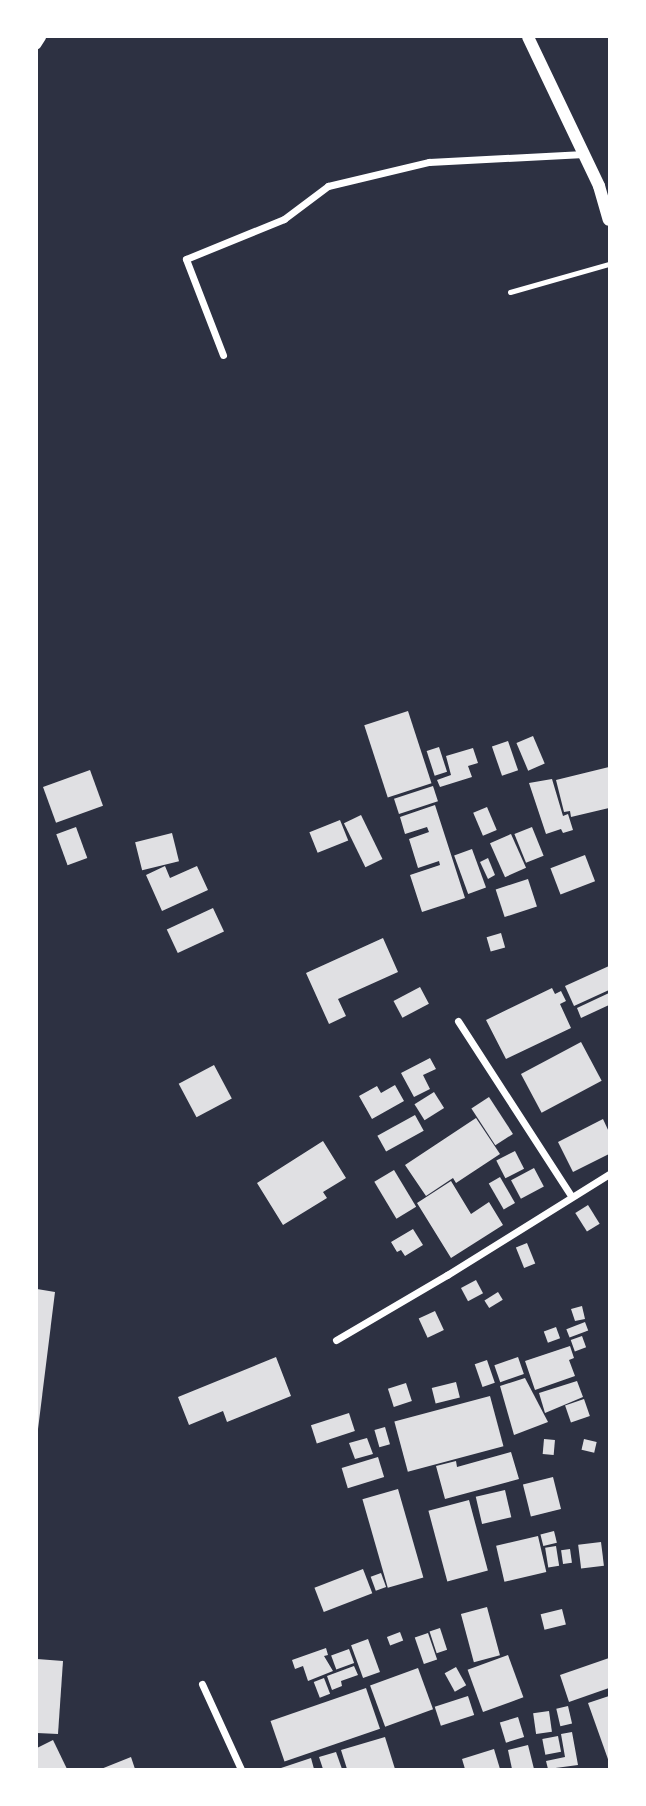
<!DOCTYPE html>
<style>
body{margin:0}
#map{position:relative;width:646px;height:1806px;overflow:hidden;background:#2d3142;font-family:"DM Sans",sans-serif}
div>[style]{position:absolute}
.building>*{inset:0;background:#e0e0e3;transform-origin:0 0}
.service>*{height:5px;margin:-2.5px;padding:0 2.5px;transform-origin:2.5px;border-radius:2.5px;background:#fff}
.minor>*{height:7px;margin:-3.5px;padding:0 3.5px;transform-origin:3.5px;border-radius:3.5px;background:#fff}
.tertiary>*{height:12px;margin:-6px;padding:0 6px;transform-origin:6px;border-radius:6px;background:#fff}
span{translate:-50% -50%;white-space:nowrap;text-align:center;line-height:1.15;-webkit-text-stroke:5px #fff;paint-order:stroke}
.frame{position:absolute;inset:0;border:38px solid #fff;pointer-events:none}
</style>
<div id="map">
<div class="building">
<i style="left:408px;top:711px;width:76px;height:46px;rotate:72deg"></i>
<i style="left:533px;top:736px;width:30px;height:18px;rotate:67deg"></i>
<i style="left:508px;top:741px;width:31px;height:17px;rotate:71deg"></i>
<i style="left:439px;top:747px;width:26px;height:13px;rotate:72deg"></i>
<i style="clip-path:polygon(473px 748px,478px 763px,468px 766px,472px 777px,440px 787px,437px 780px,451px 775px,446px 756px)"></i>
<i style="clip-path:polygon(609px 767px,609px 808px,571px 817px,570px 811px,564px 812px,556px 780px)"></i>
<i style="left:90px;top:770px;width:38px;height:50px;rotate:70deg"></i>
<i style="clip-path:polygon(552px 779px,563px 816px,568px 814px,573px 830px,563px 833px,561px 829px,546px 834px,529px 783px)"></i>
<i style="left:433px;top:786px;width:16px;height:41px;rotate:72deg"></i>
<i style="clip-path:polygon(435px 805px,465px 898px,422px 912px,410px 875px,440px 865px,439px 861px,418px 868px,409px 839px,429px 832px,427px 827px,405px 834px,400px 817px)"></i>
<i style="left:487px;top:807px;width:25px;height:15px;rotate:67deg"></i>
<i style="left:361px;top:815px;width:49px;height:19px;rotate:64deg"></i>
<i style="left:340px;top:820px;width:22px;height:33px;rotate:68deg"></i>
<i style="left:76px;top:827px;width:33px;height:21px;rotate:70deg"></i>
<i style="left:532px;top:827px;width:31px;height:19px;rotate:68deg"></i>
<i style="left:172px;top:833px;width:29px;height:38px;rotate:76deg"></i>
<i style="left:511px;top:834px;width:37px;height:23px;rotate:66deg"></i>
<i style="left:472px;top:849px;width:41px;height:19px;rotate:70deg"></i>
<i style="left:585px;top:855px;width:28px;height:37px;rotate:69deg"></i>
<i style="clip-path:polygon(488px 858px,495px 875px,488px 879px,480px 862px)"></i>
<i style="clip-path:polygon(165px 866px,170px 878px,197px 866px,208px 890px,162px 911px,146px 875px)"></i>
<i style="left:528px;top:879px;width:29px;height:34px;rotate:72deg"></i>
<i style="left:213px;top:908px;width:26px;height:51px;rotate:65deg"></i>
<i style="left:501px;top:933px;width:15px;height:15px;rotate:74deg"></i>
<i style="clip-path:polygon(383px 938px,398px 972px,338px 999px,346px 1016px,329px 1024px,306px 973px)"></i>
<i style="clip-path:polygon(609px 966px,609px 990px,574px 1006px,565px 986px)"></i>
<i style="left:420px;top:987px;width:19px;height:30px;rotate:62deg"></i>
<i style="clip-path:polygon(552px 988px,555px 994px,561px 991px,566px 1001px,560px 1004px,571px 1028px,506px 1059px,486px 1020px)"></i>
<i style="clip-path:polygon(609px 993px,609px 1005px,581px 1018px,577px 1008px)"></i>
<i style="left:581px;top:1042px;width:44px;height:68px;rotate:62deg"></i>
<i style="clip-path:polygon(430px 1058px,436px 1069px,423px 1075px,430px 1089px,414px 1097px,401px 1073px)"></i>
<i style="left:214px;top:1065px;width:38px;height:40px;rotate:62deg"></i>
<i style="clip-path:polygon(395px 1085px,404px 1101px,372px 1119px,359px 1096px,377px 1086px,381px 1093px)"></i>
<i style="left:434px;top:1092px;width:19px;height:23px;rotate:58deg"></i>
<i style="left:489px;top:1097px;width:44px;height:21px;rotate:57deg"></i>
<i style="left:415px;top:1115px;width:18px;height:43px;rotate:61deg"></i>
<i style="clip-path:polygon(476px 1118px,500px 1154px,456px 1183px,453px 1178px,426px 1196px,405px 1165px)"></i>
<i style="clip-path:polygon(603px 1119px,609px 1132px,609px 1154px,573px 1172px,558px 1142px)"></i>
<i style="clip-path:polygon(323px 1141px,346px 1178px,323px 1192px,327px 1198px,283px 1225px,257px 1183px)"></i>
<i style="left:515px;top:1151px;width:20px;height:21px;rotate:63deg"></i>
<i style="left:534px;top:1168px;width:21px;height:26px;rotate:62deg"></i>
<i style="left:394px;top:1170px;width:43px;height:23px;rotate:59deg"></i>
<i style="left:500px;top:1177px;width:30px;height:13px;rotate:60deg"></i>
<i style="clip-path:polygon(451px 1181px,471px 1214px,489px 1202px,503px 1225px,451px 1258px,417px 1203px)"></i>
<i style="left:588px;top:1205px;width:22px;height:15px;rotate:58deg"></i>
<i style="clip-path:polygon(413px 1229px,423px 1245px,405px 1256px,401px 1250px,397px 1252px,391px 1242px)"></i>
<i style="left:527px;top:1243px;width:22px;height:12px;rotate:68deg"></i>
<i style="left:476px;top:1280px;width:15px;height:17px;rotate:62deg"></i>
<i style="clip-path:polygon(37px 1289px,55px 1292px,38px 1429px,37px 1429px)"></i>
<i style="left:498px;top:1292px;width:9px;height:16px;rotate:58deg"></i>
<i style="clip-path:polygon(582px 1306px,585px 1319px,575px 1321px,571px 1309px)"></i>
<i style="left:435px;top:1311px;width:21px;height:18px;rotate:65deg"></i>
<i style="left:585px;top:1322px;width:9px;height:20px;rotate:69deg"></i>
<i style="left:556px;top:1327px;width:12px;height:13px;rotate:70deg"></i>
<i style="left:582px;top:1336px;width:12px;height:12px;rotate:70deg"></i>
<i style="clip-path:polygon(570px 1346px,574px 1358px,569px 1360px,575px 1376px,535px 1390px,525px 1361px)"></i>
<i style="clip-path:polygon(276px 1357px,291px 1396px,227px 1422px,223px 1411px,189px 1425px,178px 1397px)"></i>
<i style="left:518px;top:1357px;width:18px;height:25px;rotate:71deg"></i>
<i style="left:487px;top:1360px;width:24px;height:13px;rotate:71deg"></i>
<i style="clip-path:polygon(525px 1378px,548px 1422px,514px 1435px,500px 1386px)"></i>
<i style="clip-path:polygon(577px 1381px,583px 1397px,545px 1413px,539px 1393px)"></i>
<i style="left:456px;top:1382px;width:16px;height:25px;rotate:76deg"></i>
<i style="left:406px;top:1383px;width:19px;height:19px;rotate:72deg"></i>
<i style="left:490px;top:1396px;width:52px;height:99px;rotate:75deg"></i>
<i style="left:584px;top:1399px;width:18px;height:20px;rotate:71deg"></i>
<i style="left:349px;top:1413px;width:19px;height:40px;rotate:72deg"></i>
<i style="left:385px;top:1427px;width:18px;height:11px;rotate:74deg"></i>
<i style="clip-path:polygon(367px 1438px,373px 1454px,355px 1459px,349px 1443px)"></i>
<i style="left:544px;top:1439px;width:11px;height:15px;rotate:5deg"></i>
<i style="left:584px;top:1439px;width:13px;height:11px;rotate:13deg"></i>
<i style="clip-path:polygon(511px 1452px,519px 1479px,445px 1499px,436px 1466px,456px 1461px,457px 1467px)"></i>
<i style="left:378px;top:1457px;width:21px;height:38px;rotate:73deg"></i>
<i style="left:553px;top:1477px;width:33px;height:31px;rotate:76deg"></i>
<i style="left:398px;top:1489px;width:92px;height:37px;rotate:74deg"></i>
<i style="left:505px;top:1490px;width:28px;height:30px;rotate:77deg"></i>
<i style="left:469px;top:1500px;width:73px;height:42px;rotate:75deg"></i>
<i style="left:554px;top:1531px;width:12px;height:14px;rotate:76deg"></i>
<i style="left:538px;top:1536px;width:37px;height:43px;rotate:77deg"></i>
<i style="left:601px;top:1542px;width:24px;height:23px;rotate:83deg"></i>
<i style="left:556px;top:1546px;width:20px;height:11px;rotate:81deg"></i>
<i style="left:570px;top:1549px;width:14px;height:9px;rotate:82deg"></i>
<i style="left:363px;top:1569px;width:26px;height:52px;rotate:69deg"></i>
<i style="left:381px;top:1573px;width:15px;height:11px;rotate:70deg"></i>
<i style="left:487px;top:1607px;width:50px;height:27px;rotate:75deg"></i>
<i style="left:562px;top:1609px;width:16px;height:22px;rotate:76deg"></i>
<i style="left:440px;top:1628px;width:23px;height:11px;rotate:72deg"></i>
<i style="left:400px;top:1632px;width:9px;height:14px;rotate:69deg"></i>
<i style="left:428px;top:1633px;width:28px;height:14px;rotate:71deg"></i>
<i style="left:368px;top:1639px;width:35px;height:18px;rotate:70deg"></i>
<i style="clip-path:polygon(326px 1648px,328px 1655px,324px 1656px,333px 1671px,308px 1681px,303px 1666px,295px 1669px,292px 1660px)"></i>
<i style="left:349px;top:1649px;width:15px;height:19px;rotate:70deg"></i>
<i style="left:508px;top:1655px;width:45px;height:43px;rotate:70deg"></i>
<i style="clip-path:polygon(609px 1658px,609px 1688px,569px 1702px,560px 1675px)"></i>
<i style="clip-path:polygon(37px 1659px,63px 1661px,58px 1734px,37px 1733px)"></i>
<i style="clip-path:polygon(354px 1666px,358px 1675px,341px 1681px,342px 1686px,332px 1690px,327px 1676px)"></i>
<i style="left:456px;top:1667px;width:21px;height:13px;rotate:61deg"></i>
<i style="left:418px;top:1668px;width:44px;height:51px;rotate:70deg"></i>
<i style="left:324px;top:1678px;width:17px;height:11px;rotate:69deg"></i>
<i style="left:366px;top:1688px;width:43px;height:101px;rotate:71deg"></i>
<i style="left:468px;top:1696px;width:20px;height:35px;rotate:72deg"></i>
<i style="clip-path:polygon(609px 1696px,609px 1762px,588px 1703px)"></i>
<i style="left:568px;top:1706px;width:18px;height:12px;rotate:77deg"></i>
<i style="left:549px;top:1711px;width:21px;height:16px;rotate:82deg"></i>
<i style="left:518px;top:1717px;width:21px;height:19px;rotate:73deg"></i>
<i style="clip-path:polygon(572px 1732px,578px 1765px,548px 1769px,546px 1761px,565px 1757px,561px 1734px)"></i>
<i style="left:558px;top:1736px;width:16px;height:16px;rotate:79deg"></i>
<i style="clip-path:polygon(385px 1737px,395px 1769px,347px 1769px,341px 1750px)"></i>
<i style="clip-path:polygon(53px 1740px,67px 1769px,37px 1769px,37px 1748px)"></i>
<i style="clip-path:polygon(528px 1745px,534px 1769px,512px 1769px,508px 1750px)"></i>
<i style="clip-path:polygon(494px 1749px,500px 1769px,465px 1769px,462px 1759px)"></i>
<i style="clip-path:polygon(336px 1752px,342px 1769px,323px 1769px,319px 1757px)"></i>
<i style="clip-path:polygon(131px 1757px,135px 1769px,101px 1769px)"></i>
<i style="clip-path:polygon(311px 1758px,314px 1769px,278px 1769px)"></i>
</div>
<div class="service">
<i style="left:510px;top:292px;width:103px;rotate:-15.8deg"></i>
</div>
<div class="minor">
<i style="left:37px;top:45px;width:9px;rotate:-58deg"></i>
<i style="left:223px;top:355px;width:103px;rotate:-111.1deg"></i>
<i style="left:186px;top:259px;width:106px;rotate:-22.2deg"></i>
<i style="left:284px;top:219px;width:55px;rotate:-36.9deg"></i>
<i style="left:328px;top:186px;width:104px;rotate:-13.4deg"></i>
<i style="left:429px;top:162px;width:155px;rotate:-3deg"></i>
<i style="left:458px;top:1021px;width:208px;rotate:57.1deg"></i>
<i style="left:336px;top:1340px;width:129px;rotate:-30.4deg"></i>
<i style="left:447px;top:1275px;width:191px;rotate:-31.9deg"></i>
<i style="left:202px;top:1684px;width:94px;rotate:65.4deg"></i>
</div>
<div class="tertiary">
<i style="left:528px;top:37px;width:165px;rotate:64.5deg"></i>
<i style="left:599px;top:186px;width:35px;rotate:74deg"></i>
</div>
<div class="frame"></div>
</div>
